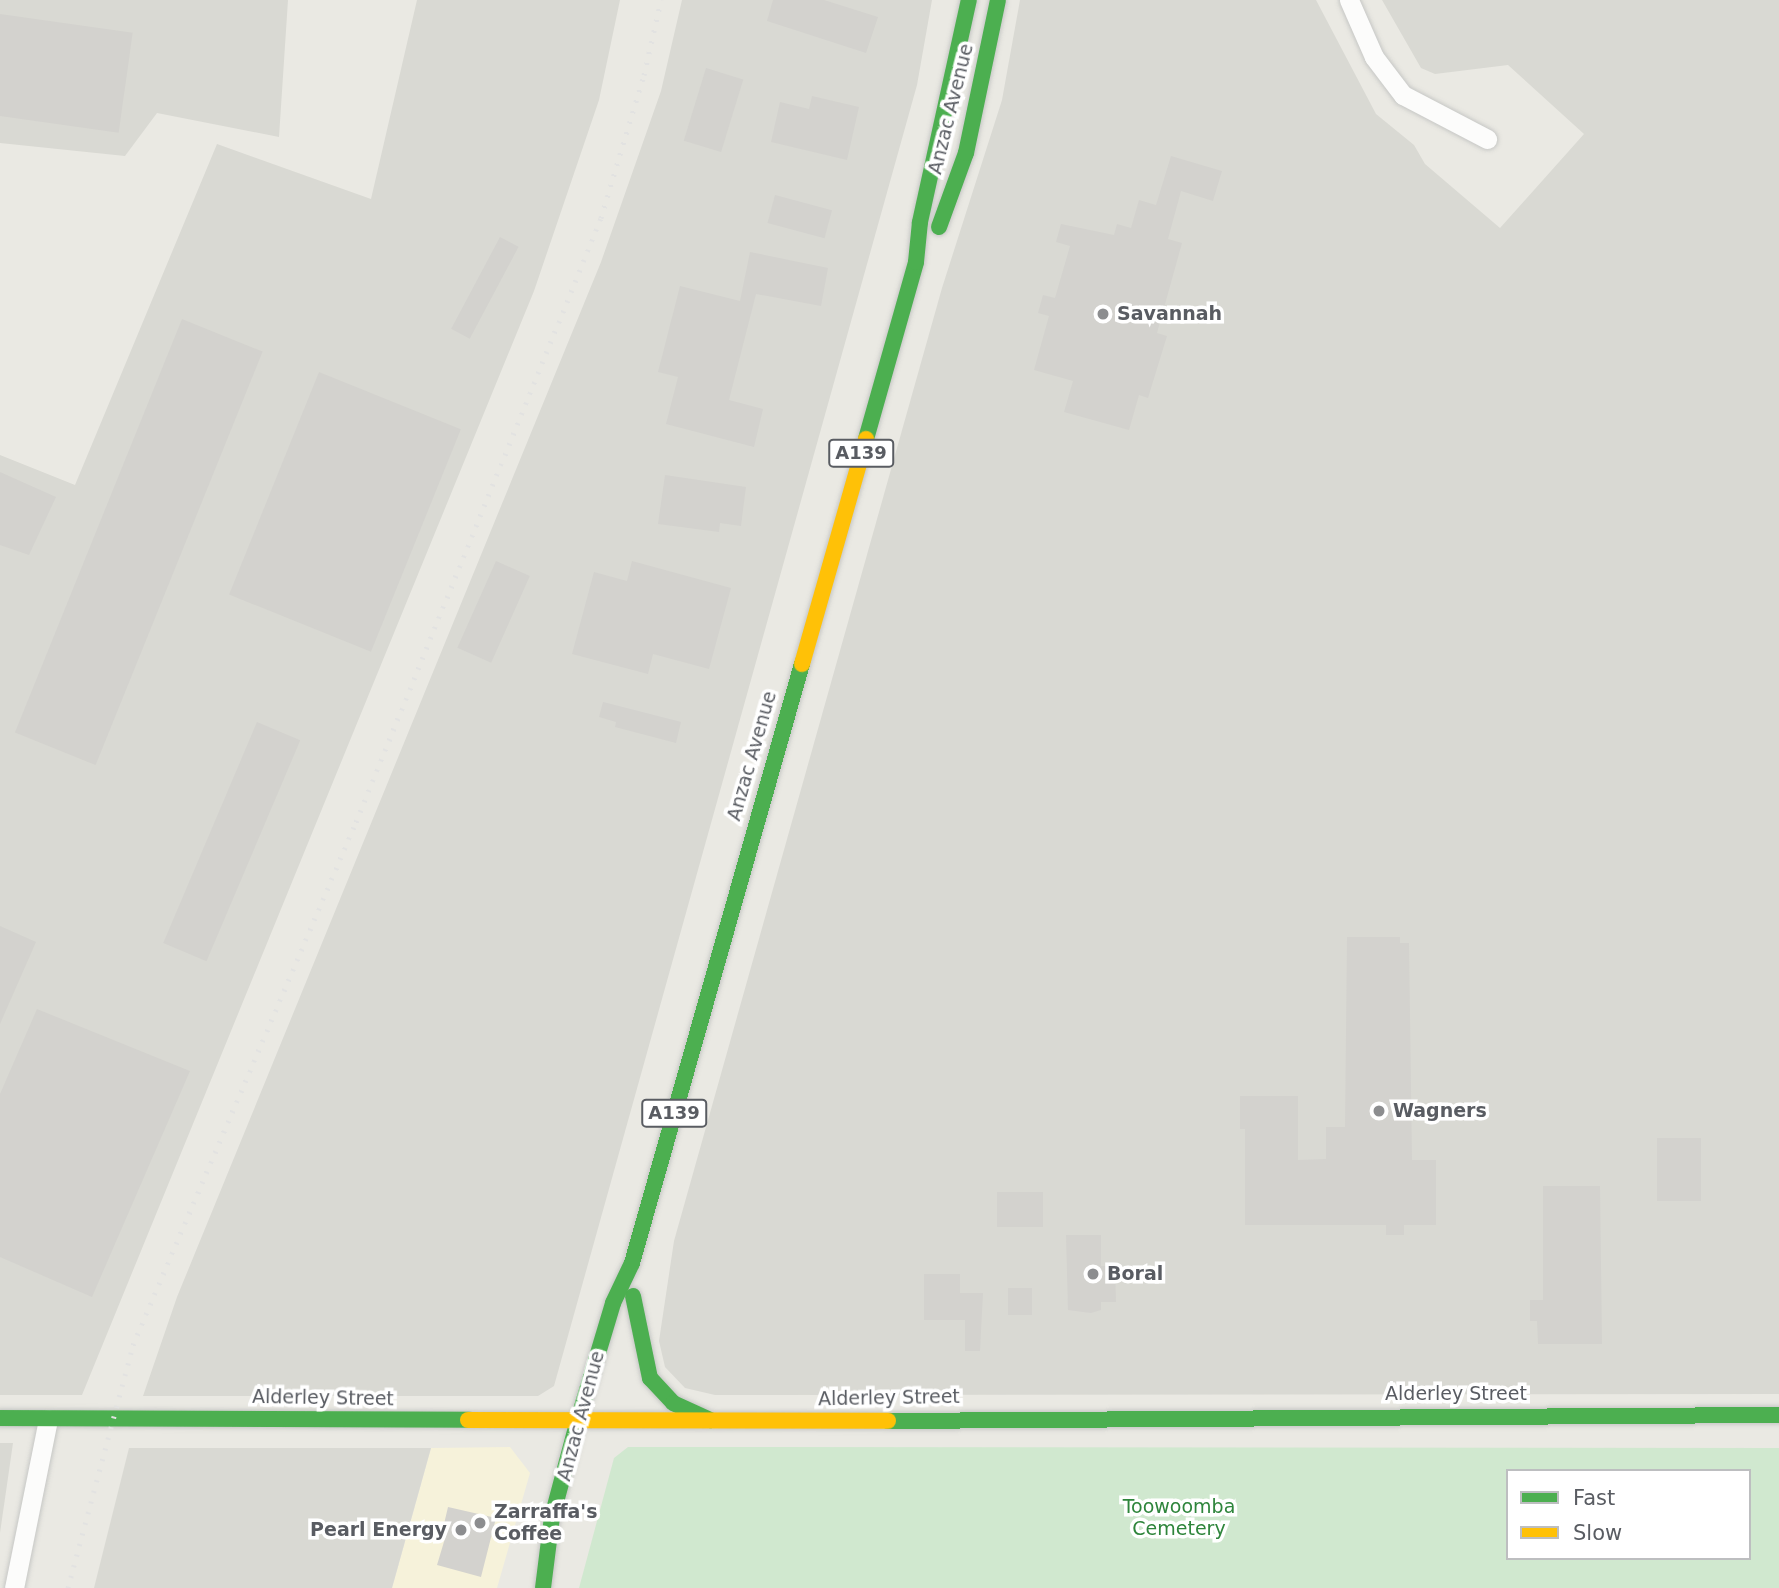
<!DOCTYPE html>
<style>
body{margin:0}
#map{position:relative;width:1779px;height:1588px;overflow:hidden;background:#eae9e3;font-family:"DejaVu Sans",sans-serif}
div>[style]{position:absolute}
.commercial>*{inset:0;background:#f6f2da}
.industrial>*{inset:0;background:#d9d9d3}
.green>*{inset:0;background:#d0e8cf}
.building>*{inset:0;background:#d3d2ce;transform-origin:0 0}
.roads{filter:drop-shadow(0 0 2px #c6c7c5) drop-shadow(0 0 2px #c6c7c5)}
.street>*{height:19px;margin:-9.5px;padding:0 9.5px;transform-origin:9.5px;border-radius:9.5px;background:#fcfcfb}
.fast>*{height:16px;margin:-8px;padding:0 8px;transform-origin:8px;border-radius:8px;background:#4caf50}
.slow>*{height:16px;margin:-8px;padding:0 8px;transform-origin:8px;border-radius:8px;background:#ffc107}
.rail>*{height:5px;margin-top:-2.5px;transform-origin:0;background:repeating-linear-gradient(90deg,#e2e2e1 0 2px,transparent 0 11px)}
.dots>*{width:19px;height:19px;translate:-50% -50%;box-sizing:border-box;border:4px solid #fff;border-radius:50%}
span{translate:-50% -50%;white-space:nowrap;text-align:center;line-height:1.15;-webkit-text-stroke:7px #fff;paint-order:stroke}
.shield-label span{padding:2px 5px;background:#fff;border:2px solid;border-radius:5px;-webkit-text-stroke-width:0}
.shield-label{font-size:18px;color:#595c62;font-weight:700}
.street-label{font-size:19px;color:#595c62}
.poi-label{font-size:19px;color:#595c62;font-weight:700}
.left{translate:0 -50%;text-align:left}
.right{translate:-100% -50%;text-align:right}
.park-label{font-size:19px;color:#2e853b}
.legend{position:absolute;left:1506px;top:1469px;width:245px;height:91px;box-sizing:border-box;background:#fff;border:2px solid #bdbec0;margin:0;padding:9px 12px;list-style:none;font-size:21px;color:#595c62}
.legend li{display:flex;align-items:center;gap:14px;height:35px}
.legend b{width:35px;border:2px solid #bdbec0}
</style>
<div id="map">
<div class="commercial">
<i style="clip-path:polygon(510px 1447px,530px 1473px,497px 1588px,392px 1588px,431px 1448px)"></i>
</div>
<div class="industrial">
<i style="clip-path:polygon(0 0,288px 0,279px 137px,157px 113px,125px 156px,0 143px)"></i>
<i style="clip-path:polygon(417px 0,620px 0,599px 100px,534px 291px,82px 1395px,0 1395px,0 455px,75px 485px,217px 144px,371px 199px)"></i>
<i style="clip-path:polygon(682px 0,932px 0,917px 85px,554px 1386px,538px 1396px,143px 1396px,177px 1297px,601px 262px,661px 91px)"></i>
<i style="clip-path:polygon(1020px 0,1316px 0,1376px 114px,1414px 145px,1425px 164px,1500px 228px,1584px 134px,1508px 65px,1435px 74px,1421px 68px,1382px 0,1779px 0,1779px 1394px,715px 1395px,685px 1388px,665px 1367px,659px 1341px,674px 1241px,942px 288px,1002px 100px)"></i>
<i style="clip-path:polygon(0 1443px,13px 1443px,0 1533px)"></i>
<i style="clip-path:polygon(129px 1448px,431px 1448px,392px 1588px,94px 1588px)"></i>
</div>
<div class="green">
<i style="clip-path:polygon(evenodd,628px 1447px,1779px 1448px,1779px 1588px,579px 1588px,614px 1458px,628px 1447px,1508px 1471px,1749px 1471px,1749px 1558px,1508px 1558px,1508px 1471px)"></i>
</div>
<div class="building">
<i style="clip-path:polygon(773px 0,824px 0,878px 17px,866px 53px,767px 21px)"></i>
<i style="left:0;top:14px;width:134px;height:101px;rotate:8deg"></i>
<i style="left:706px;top:68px;width:39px;height:76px;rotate:17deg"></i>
<i style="clip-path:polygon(812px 96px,859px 107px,847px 160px,771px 142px,780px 102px,809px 109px)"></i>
<i style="clip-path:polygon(1171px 156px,1222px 171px,1213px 201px,1181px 191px,1168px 239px,1182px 243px,1157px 333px,1167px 336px,1148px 398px,1139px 395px,1129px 430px,1064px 412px,1073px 381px,1034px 370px,1049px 316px,1038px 313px,1043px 295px,1055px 298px,1070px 246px,1056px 242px,1061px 224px,1114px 235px,1117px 224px,1131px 228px,1139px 200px,1156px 205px)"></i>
<i style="left:775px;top:195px;width:59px;height:29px;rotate:15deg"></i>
<i style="left:500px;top:237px;width:21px;height:104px;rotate:28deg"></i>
<i style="clip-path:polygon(750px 252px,828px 268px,821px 306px,756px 294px,729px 400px,763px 409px,754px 447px,666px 424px,678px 377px,658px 372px,680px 286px,740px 301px)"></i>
<i style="left:182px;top:319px;width:87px;height:446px;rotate:22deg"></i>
<i style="left:319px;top:372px;width:153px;height:240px;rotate:22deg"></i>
<i style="clip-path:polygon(0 472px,56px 497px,29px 555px,0 545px)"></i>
<i style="clip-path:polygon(665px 475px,746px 487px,741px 526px,720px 523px,719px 532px,658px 524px)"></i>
<i style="left:496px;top:561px;width:37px;height:95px;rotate:24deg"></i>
<i style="clip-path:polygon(632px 561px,731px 588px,709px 669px,653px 654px,648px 674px,572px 654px,594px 572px,627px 581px)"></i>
<i style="clip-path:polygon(603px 702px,681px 722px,676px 743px,615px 727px,616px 722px,599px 717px)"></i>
<i style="left:257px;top:722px;width:47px;height:240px;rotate:23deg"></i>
<i style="clip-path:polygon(0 926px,36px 942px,0 1024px)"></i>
<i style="clip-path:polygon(1347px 937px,1400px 937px,1400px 943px,1409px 943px,1412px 1160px,1436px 1160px,1436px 1225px,1404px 1225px,1404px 1235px,1386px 1235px,1386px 1225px,1245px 1225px,1245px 1129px,1240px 1129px,1240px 1096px,1298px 1096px,1298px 1160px,1326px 1159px,1326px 1127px,1345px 1127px)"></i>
<i style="clip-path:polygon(37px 1009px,190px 1071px,92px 1297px,0 1257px,0 1094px)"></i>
<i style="left:1657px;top:1138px;width:44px;height:63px"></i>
<i style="clip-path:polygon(1543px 1186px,1600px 1186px,1602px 1344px,1538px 1344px,1537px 1321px,1530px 1321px,1530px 1300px,1543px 1300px)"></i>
<i style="left:997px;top:1192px;width:46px;height:35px"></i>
<i style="clip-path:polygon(1066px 1235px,1101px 1235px,1101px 1266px,1115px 1266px,1116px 1302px,1101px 1302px,1101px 1310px,1091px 1313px,1068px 1310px)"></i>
<i style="clip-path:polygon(924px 1274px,960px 1274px,960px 1293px,983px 1293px,980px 1351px,965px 1351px,965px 1320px,924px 1320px)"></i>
<i style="left:1008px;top:1288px;width:24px;height:27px"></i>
<i style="clip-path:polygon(448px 1507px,496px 1518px,481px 1577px,437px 1565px,449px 1525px,444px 1524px)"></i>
</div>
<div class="roads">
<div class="street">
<i style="left:1349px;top:0;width:62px;rotate:66.3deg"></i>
<i style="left:1374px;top:57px;width:48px;rotate:52.7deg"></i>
<i style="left:1403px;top:95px;width:95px;rotate:27.6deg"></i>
<i style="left:14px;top:1588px;width:172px;rotate:-78.6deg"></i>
</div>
<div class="fast">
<i style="left:939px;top:227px;width:79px;rotate:-70deg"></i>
<i style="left:966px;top:153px;width:156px;rotate:-78.2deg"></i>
<i style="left:866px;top:439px;width:184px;rotate:-74.2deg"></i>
<i style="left:916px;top:262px;width:40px;rotate:-84.3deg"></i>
<i style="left:920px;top:222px;width:227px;rotate:-77.6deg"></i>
<i style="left:633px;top:1296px;width:84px;rotate:78.3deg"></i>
<i style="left:650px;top:1378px;width:34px;rotate:47deg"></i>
<i style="left:673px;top:1403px;width:41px;rotate:24.7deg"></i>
<i style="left:0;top:1418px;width:468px;rotate:0.2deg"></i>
<i style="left:888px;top:1421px;width:891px;rotate:-0.39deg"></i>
<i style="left:543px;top:1588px;width:72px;rotate:-82.8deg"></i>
<i style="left:552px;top:1517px;width:100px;rotate:-75deg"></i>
<i style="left:578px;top:1420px;width:122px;rotate:-73.3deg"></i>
<i style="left:613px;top:1303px;width:44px;rotate:-64.6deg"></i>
<i style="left:632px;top:1263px;width:623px;rotate:-74.16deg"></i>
</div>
<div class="slow">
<i style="left:802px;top:664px;width:234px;rotate:-74.1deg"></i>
<i style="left:468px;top:1420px;width:420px;rotate:0.1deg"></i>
</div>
</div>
<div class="rail">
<i style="left:68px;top:1588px;width:252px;rotate:-75deg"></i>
<i style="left:133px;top:1345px;width:569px;rotate:-66.91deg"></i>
<i style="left:356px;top:822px;width:652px;rotate:-67.92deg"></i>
<i style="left:601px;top:218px;width:149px;rotate:-73.3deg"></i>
<i style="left:644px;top:75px;width:77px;rotate:-77.2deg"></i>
</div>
<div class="dots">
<i style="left:1103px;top:314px;background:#8c8d8f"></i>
<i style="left:1379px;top:1111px;background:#8c8d8f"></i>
<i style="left:1093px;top:1274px;background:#8c8d8f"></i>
<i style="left:480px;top:1523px;background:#8c8d8f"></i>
<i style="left:461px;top:1530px;background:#8c8d8f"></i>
</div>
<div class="shield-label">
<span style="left:861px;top:453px">A139</span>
<span style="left:674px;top:1113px">A139</span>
</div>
<div class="street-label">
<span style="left:951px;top:109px;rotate:-76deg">Anzac Avenue</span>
<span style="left:752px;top:756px;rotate:-74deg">Anzac Avenue</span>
<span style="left:1456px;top:1394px">Alderley Street</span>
<span style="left:323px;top:1398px;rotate:1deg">Alderley Street</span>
<span style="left:889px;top:1398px;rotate:-1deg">Alderley Street</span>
<span style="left:581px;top:1416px;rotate:-75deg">Anzac Avenue</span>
</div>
<div class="poi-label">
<span class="left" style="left:1117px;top:314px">Savannah</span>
<span class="left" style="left:1393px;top:1111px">Wagners</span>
<span class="left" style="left:1107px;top:1274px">Boral</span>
<span class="left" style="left:494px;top:1523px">Zarraffa's<br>Coffee</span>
<span class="right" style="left:447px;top:1530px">Pearl Energy</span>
</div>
<div class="park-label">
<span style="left:1179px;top:1518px">Toowoomba<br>Cemetery</span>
</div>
<ul class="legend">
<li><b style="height:9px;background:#4caf50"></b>Fast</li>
<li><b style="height:9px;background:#ffc107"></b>Slow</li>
</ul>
</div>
